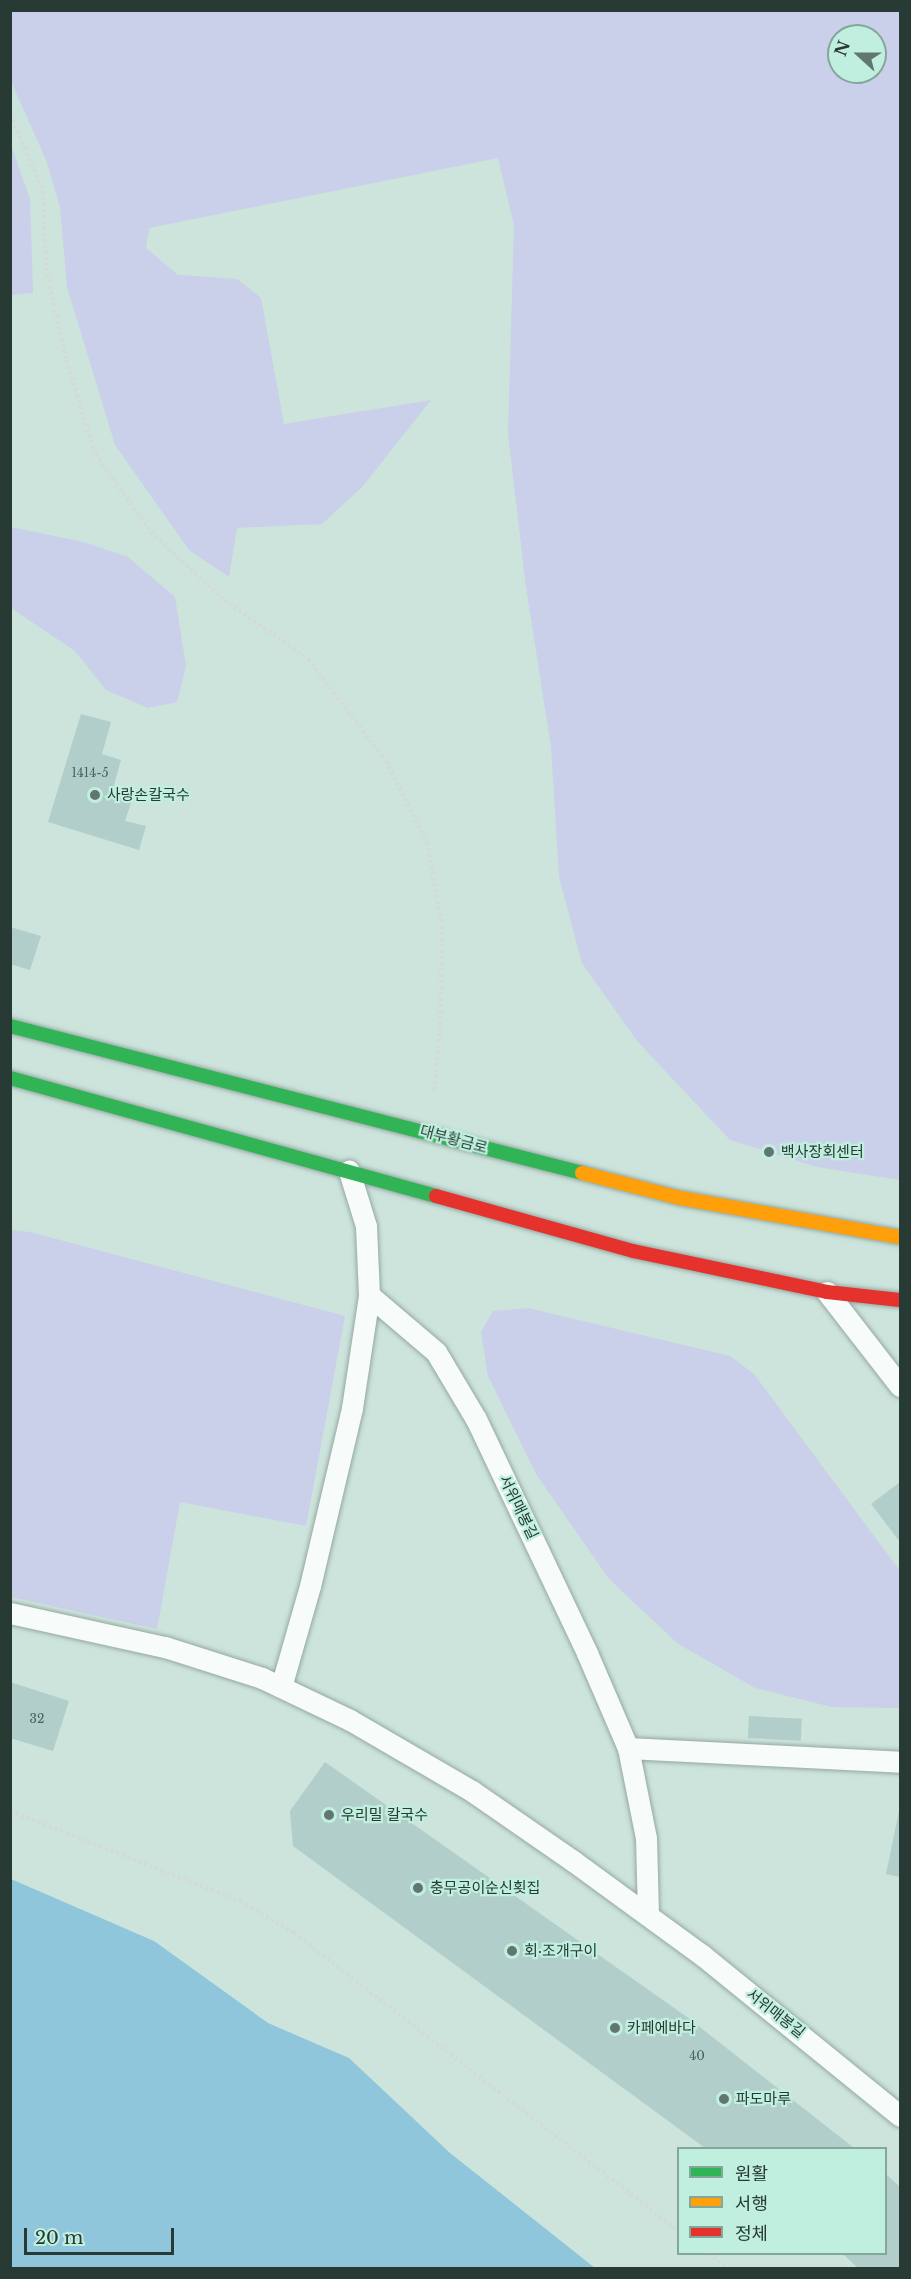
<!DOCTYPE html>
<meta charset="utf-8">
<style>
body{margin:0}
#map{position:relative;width:911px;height:2279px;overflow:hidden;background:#cce4dc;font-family:"Libre Baskerville","Noto Sans KR",serif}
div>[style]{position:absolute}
.green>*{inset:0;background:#cacfea}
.water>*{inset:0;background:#90c6dc}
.building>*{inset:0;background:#b2ceca;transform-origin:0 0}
.path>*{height:4px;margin-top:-2px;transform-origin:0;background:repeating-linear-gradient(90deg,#d3dad8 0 3px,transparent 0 6px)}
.roads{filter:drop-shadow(0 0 2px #95a8a2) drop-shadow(0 0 2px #95a8a2)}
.lane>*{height:21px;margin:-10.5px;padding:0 10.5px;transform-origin:10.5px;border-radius:10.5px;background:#f7fbfa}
.fast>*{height:14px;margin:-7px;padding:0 7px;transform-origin:7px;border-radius:7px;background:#30b455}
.slow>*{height:14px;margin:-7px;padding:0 7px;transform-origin:7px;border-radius:7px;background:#ff9f0a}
.jam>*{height:14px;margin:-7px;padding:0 7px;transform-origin:7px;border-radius:7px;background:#e5322d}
.dots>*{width:16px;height:16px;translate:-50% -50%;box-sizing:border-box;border:3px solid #c1efdf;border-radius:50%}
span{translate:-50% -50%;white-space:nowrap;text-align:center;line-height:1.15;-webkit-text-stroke:4.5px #c1efdf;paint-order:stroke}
.number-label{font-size:12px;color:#4a605a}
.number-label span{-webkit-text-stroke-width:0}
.poi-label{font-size:15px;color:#273a34}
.left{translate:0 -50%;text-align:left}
.street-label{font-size:15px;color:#273a34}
.frame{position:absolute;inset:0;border:12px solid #273a34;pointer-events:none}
.legend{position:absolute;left:677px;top:2147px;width:210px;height:108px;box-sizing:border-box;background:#c1efdf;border:2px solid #83a79b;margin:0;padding:8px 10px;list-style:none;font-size:18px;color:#273a34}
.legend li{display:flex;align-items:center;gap:12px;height:30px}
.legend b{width:30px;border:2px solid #83a79b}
.north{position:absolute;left:827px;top:24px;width:60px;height:60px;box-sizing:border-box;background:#c1efdf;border:2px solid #83a79b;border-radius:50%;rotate:291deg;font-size:16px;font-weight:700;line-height:24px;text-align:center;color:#273a34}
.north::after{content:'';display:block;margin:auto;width:21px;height:27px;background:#61766f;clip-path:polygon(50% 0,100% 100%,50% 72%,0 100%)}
.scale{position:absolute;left:24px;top:2228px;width:150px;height:27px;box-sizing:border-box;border:3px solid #273a34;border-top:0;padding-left:8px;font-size:18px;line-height:21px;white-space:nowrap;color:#273a34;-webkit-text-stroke:4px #c1efdf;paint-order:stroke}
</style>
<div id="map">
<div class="green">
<i style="clip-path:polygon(evenodd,10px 11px,900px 11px,900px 1180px,817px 1167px,730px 1140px,637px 1041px,582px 963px,559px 877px,551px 747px,526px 587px,508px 434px,514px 225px,498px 158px,149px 228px,146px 248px,178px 275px,237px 279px,261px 298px,284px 424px,431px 400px,363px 486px,322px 524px,237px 528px,229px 577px,189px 550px,115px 445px,67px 287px,60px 207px,46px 160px,11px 81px,10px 11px,839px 36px,875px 36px,875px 72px,839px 72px,839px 36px)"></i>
<i style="clip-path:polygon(10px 142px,30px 199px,33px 293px,11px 295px)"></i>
<i style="clip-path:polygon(11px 527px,83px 542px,128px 557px,175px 597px,186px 666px,177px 702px,148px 708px,106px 690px,75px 651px,11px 608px)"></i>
<i style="clip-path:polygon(11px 1230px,30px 1232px,345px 1316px,306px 1526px,180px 1502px,157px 1629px,11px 1597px)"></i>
<i style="clip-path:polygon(528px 1308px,730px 1356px,754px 1374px,900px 1571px,900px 1708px,832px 1707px,755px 1688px,677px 1643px,609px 1579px,536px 1474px,488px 1376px,481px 1332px,493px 1311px)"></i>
</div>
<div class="water">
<i style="clip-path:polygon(11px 1879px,154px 1941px,268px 2023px,349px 2058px,450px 2153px,595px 2268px,11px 2268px)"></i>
</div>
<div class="building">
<i style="clip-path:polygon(81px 714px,111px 722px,102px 754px,121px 760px,114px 785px,135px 791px,125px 821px,146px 826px,139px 850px,48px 822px)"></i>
<i style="clip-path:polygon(10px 927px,41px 936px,30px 970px,10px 964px)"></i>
<i style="clip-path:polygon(900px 1482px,900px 1542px,871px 1504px)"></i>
<i style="clip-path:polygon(10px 1682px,69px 1701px,53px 1751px,10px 1738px)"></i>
<i style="left:749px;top:1716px;width:53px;height:22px;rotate:3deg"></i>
<i style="clip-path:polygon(325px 1762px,687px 2017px,854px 2148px,705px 2148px,293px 1846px,290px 1811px)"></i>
<i style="clip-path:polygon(900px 1806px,900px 1877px,886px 1874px)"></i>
<i style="clip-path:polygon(886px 2174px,900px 2187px,900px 2268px,858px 2268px,843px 2254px,886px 2254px)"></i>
</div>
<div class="path">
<i style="left:10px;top:114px;width:84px;rotate:66.8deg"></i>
<i style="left:43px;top:191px;width:77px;rotate:87.8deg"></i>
<i style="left:46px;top:268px;width:94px;rotate:77.7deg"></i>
<i style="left:66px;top:360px;width:98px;rotate:72.9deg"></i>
<i style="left:95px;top:454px;width:96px;rotate:54.3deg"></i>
<i style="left:151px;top:532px;width:100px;rotate:43deg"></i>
<i style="left:224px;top:600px;width:103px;rotate:35.1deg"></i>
<i style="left:308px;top:659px;width:128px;rotate:52.6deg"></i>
<i style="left:386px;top:761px;width:91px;rotate:63.2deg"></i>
<i style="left:427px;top:842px;width:85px;rotate:79.9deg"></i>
<i style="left:442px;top:926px;width:107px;rotate:91.1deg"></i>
<i style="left:440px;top:1033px;width:57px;rotate:96deg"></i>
<i style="left:10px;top:1811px;width:247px;rotate:21.4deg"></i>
<i style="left:240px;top:1901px;width:63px;rotate:30.7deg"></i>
<i style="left:294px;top:1933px;width:486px;rotate:37.8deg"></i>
<i style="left:708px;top:2254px;width:24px;rotate:35deg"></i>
</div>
<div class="roads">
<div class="lane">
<i style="left:827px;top:1292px;width:119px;rotate:52.2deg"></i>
<i style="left:369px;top:1295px;width:88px;rotate:40.4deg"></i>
<i style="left:436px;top:1352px;width:78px;rotate:59.2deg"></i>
<i style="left:476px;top:1419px;width:259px;rotate:64.6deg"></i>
<i style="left:587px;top:1653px;width:103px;rotate:66.7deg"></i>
<i style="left:628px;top:1748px;width:92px;rotate:78.7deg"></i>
<i style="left:646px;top:1838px;width:77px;rotate:88.5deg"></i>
<i style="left:10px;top:1613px;width:159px;rotate:12.4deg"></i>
<i style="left:165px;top:1647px;width:102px;rotate:17.7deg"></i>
<i style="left:262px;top:1678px;width:98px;rotate:25.5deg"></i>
<i style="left:350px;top:1720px;width:141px;rotate:30.2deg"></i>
<i style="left:472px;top:1791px;width:123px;rotate:34.7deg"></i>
<i style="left:573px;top:1861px;width:160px;rotate:36.1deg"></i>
<i style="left:702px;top:1955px;width:255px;rotate:39.1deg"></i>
<i style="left:281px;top:1687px;width:105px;rotate:-74deg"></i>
<i style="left:310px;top:1586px;width:183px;rotate:-76.7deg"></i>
<i style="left:352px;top:1408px;width:114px;rotate:-81.4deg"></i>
<i style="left:369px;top:1295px;width:69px;rotate:-92.5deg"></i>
<i style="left:366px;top:1226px;width:58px;rotate:-107.2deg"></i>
<i style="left:628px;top:1748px;width:272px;rotate:2.9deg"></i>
</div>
<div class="fast">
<i style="left:10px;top:1026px;width:591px;rotate:14.41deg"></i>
<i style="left:10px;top:1078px;width:442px;rotate:15.5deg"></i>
</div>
<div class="slow">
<i style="left:582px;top:1173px;width:101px;rotate:14.3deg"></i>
<i style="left:680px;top:1198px;width:223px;rotate:10.1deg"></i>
</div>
<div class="jam">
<i style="left:436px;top:1196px;width:205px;rotate:15.6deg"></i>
<i style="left:633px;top:1251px;width:198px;rotate:11.9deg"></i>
<i style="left:827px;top:1292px;width:73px;rotate:6.3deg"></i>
</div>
</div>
<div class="dots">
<i style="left:95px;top:795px;background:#61766f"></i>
<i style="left:769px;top:1152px;background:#61766f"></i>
<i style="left:329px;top:1815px;background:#61766f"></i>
<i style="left:418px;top:1888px;background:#61766f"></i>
<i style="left:512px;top:1951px;background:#61766f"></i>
<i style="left:615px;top:2028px;background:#61766f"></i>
<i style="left:724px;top:2099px;background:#61766f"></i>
</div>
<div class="number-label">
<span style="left:90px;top:773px">1414-5</span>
<span style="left:37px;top:1719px">32</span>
<span style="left:697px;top:2056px">40</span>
</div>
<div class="poi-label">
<span class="left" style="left:107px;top:795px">사랑손칼국수</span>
<span class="left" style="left:781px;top:1152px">백사장회센터</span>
<span class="left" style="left:341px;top:1815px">우리밀 칼국수</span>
<span class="left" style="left:430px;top:1888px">충무공이순신횟집</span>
<span class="left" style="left:524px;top:1951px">회·조개구이</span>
<span class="left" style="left:627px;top:2028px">카페에바다</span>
<span class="left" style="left:736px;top:2099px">파도마루</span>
</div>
<div class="street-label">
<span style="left:454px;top:1139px;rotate:15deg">대부황금로</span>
<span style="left:519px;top:1507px;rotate:64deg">서위매봉길</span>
<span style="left:776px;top:2013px;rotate:38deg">서위매봉길</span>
</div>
<div class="frame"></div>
<ul class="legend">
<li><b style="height:8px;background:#30b455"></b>원활</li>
<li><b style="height:8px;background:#ff9f0a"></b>서행</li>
<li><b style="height:8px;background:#e5322d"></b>정체</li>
</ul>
<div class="north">N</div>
<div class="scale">20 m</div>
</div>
